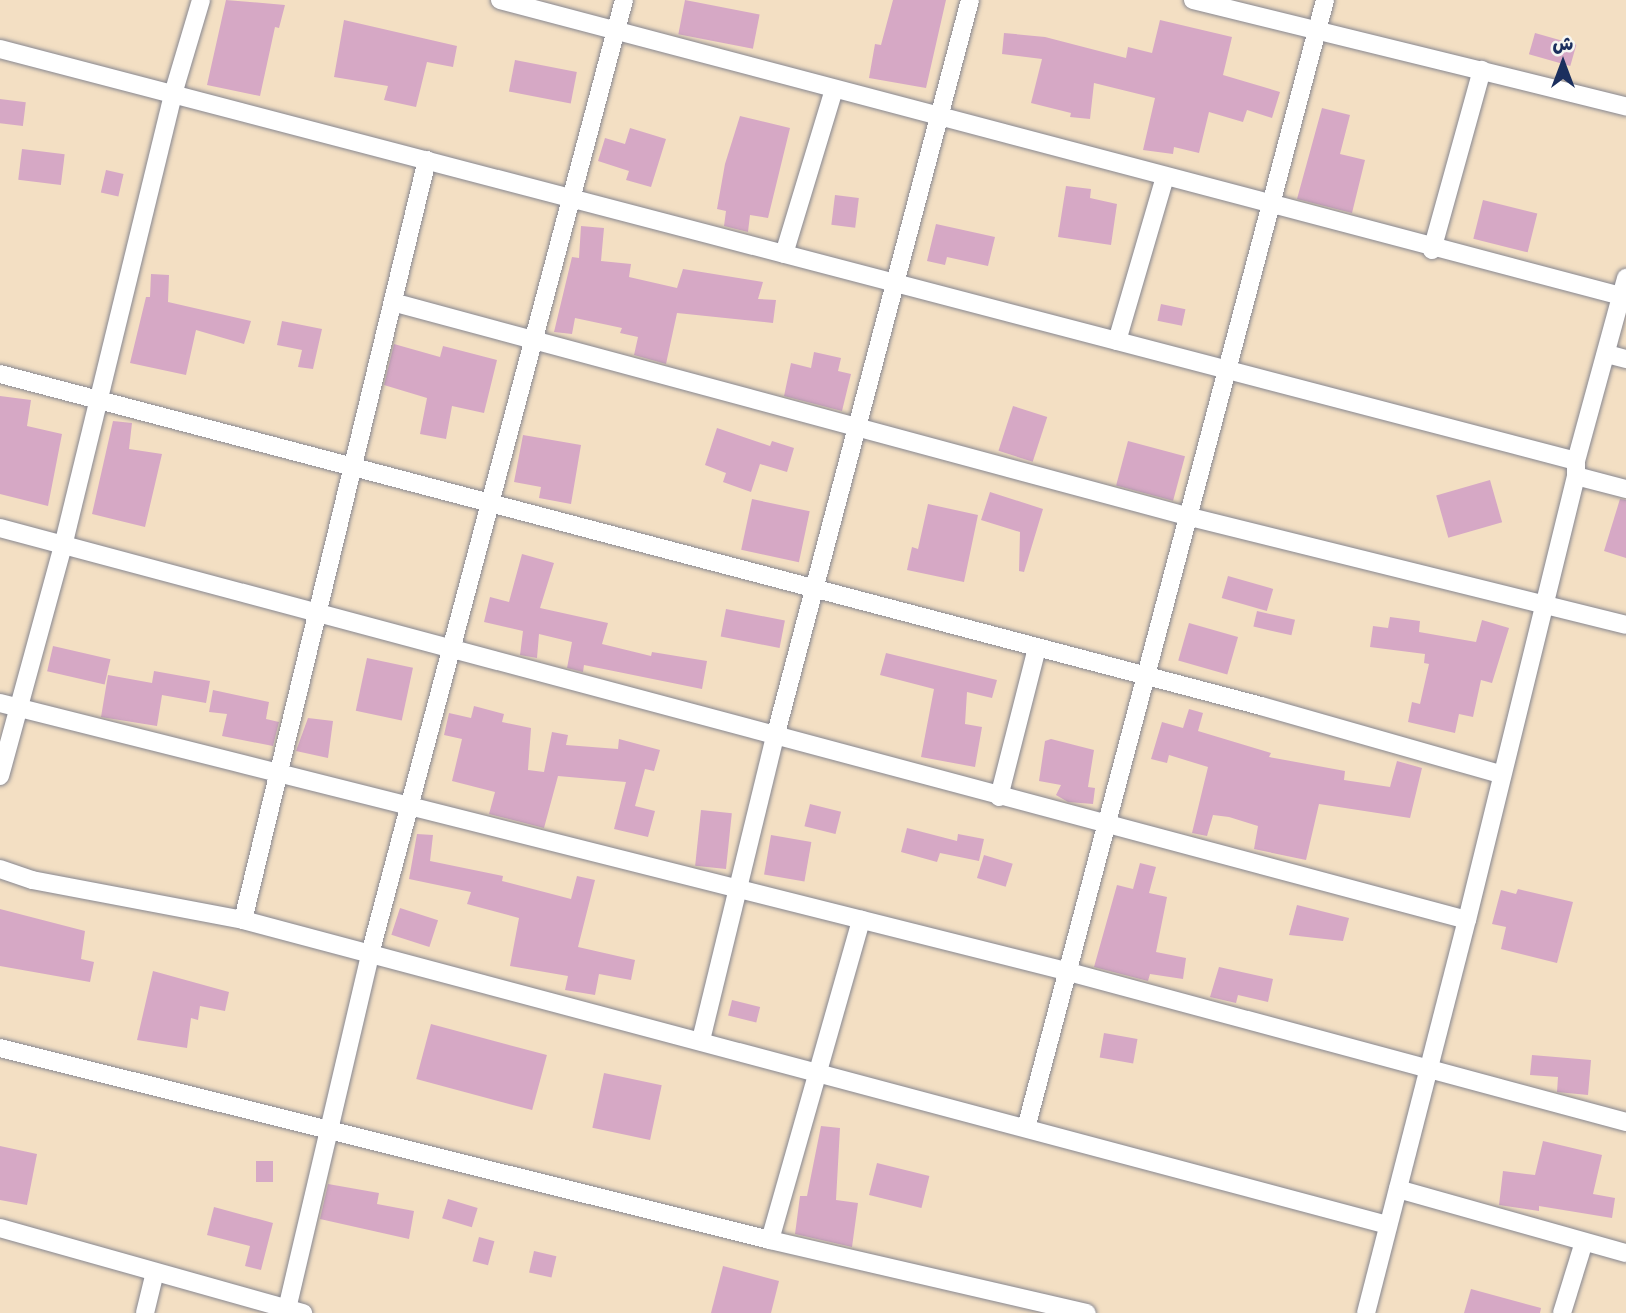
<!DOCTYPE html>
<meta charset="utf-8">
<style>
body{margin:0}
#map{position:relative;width:1626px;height:1313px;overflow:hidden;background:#f3dfc3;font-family:"Playpen Sans","Playpen Sans Arabic",sans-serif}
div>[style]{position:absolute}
.building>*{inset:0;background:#d6a8c5;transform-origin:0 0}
.roads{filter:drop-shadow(0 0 2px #878790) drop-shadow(0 0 2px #878790)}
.street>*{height:18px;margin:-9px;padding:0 9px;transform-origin:9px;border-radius:9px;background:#fff}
span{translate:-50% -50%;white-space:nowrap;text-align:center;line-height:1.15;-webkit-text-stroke:7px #f6f6f2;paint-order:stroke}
.north{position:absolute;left:1528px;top:28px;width:70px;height:70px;-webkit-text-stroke:5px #f6f6f2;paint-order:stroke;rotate:0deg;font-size:19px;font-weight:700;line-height:28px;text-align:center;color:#1b2f5e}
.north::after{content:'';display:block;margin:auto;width:24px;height:32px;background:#1b2f5e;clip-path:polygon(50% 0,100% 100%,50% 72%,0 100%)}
</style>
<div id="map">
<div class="building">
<i style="clip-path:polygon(226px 0,285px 5px,279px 28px,275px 27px,260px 96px,207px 85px)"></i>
<i style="left:685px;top:0;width:76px;height:35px;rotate:11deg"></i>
<i style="clip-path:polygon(893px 0,946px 0,926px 88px,869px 78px,875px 44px,881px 45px)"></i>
<i style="clip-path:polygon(344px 20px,457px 46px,453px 67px,427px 62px,416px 107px,384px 100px,388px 86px,334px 77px)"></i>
<i style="clip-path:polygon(1160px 20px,1232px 37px,1223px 75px,1280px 92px,1272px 118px,1247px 110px,1243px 122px,1209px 112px,1199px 153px,1174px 147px,1173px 154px,1143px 150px,1155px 98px,1094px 83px,1090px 119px,1070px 117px,1071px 113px,1031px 103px,1042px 59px,1002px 54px,1004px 33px,1045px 37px,1126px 58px,1128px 47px,1152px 53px)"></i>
<i style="left:1535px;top:33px;width:43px;height:22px;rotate:16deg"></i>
<i style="left:515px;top:60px;width:63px;height:32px;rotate:11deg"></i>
<i style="left:0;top:99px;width:26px;height:24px;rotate:7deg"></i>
<i style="clip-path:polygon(1322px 108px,1350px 115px,1340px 154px,1365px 160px,1352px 213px,1297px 199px)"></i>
<i style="clip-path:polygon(740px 116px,790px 128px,768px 218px,750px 215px,748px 232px,724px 226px,726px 211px,717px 209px,725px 164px)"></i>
<i style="clip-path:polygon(630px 128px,666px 139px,651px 187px,626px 180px,629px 171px,598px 161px,605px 138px,625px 144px)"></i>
<i style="left:22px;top:149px;width:43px;height:31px;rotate:7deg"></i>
<i style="left:106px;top:170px;width:18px;height:23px;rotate:13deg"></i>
<i style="clip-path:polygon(1066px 186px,1091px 189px,1090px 198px,1117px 204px,1111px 245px,1058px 237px)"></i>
<i style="left:835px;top:195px;width:24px;height:30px;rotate:7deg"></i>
<i style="left:1483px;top:200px;width:56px;height:40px;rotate:14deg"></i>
<i style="clip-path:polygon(936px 224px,995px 237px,988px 266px,947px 257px,945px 265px,927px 261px)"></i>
<i style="clip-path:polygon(581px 226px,604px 228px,601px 261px,631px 264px,629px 277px,677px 288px,683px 269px,763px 282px,758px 299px,776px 300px,773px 323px,677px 313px,666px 364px,634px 355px,638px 337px,620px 333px,622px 328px,575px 318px,572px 334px,554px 332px,572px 257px,579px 258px)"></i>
<i style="clip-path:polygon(151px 274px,169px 275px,168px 302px,251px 321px,244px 344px,196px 330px,186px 375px,130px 363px,146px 297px,150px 297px)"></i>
<i style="left:1161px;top:304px;width:25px;height:17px;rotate:12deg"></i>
<i style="clip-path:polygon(282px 321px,322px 329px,313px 369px,298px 367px,302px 350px,277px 345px)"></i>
<i style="clip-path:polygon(394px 344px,440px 357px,443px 346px,497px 360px,484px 413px,452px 406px,446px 439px,420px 434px,427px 398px,384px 385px)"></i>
<i style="clip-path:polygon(814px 352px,841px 358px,838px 371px,851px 374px,842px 411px,784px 396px,791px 363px,811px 368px)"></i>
<i style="clip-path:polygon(0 396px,31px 400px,27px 426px,62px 434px,48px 506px,0 494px)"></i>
<i style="left:1013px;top:406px;width:36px;height:47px;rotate:18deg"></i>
<i style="clip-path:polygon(113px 421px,132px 423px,129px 449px,162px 454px,145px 527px,92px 514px)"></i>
<i style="clip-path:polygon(717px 428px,770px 446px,772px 441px,794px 448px,787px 472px,760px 464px,751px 492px,723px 482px,726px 473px,705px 465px)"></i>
<i style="clip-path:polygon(523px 435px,581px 445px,571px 504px,539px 498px,541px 487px,514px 482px)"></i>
<i style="left:1128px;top:441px;width:59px;height:46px;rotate:15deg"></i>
<i style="left:1490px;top:480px;width:44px;height:56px;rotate:74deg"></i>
<i style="clip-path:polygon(990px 492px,1043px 509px,1024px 572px,1019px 571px,1020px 532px,981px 520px)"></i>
<i style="left:752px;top:499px;width:59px;height:52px;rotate:12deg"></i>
<i style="clip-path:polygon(1620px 499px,1626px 500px,1626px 558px,1604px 551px)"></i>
<i style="clip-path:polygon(928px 504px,978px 515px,964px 582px,907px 570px,912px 547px,918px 549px)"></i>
<i style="clip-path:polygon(522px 554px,554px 563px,540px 608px,608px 623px,602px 644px,651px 656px,652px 652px,707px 661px,702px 689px,584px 665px,583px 672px,567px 668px,572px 642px,539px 634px,537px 658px,520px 655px,523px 631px,484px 622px,490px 597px,509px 602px)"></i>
<i style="left:1228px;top:576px;width:47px;height:23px;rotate:16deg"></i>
<i style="left:726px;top:609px;width:60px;height:28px;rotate:11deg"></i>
<i style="left:1257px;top:611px;width:39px;height:16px;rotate:13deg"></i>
<i style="clip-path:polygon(1390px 617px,1420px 621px,1419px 632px,1476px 642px,1482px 620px,1509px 628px,1492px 683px,1481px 680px,1473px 717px,1459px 714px,1455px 733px,1408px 722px,1412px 702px,1420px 704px,1429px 664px,1424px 663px,1425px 654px,1370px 647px,1373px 626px,1388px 628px)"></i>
<i style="left:1189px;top:623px;width:51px;height:39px;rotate:16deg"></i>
<i style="left:53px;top:646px;width:59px;height:26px;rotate:13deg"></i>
<i style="clip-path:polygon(886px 653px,997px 680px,992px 698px,967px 692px,965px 724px,982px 727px,975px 767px,921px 757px,934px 689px,880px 675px)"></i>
<i style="left:367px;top:658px;width:47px;height:54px;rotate:12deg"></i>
<i style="clip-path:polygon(154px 671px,210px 681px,206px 703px,162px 695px,157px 726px,101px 717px,108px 675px,152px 683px)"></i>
<i style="clip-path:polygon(213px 690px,269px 702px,266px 719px,279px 722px,273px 746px,222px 736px,227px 714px,209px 712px)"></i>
<i style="clip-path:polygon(474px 706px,504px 714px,502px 722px,531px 728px,528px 770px,544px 772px,552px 732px,568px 735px,566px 745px,618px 749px,619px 739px,660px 750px,654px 771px,645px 769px,635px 806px,655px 811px,648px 837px,614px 829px,626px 782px,558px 776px,544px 828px,489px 814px,495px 792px,452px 781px,462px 739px,444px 735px,449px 713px,471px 718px)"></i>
<i style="clip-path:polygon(1189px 709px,1203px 713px,1198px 731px,1271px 753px,1269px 757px,1345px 771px,1344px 780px,1390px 787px,1397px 761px,1422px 768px,1410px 818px,1319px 804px,1306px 860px,1254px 849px,1258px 826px,1229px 817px,1213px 815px,1207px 836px,1192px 833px,1208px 767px,1169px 755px,1167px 763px,1151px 759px,1162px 722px,1183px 728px)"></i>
<i style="clip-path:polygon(308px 718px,333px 721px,328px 758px,296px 751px)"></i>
<i style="clip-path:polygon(1051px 739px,1094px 750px,1088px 787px,1095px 788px,1093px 804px,1068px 802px,1056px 795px,1061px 785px,1039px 781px,1045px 741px)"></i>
<i style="left:810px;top:804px;width:32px;height:23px;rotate:14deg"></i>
<i style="left:701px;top:810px;width:31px;height:56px;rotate:6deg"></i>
<i style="clip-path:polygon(907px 828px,957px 841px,958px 834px,984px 839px,979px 861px,940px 853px,937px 862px,901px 852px)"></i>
<i style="clip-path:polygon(417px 834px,433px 835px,430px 861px,503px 876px,502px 881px,571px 899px,577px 876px,595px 880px,578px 947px,635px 960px,631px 980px,599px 974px,595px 995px,565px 990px,568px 976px,510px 966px,519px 918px,467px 904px,471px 892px,409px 879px)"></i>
<i style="left:771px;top:835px;width:41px;height:40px;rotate:10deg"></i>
<i style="left:984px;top:855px;width:30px;height:24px;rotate:17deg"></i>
<i style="clip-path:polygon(1140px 863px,1156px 867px,1149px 893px,1167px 897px,1156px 952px,1186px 958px,1183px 979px,1150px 974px,1148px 981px,1094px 967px,1117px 885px,1133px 889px)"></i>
<i style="clip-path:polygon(1518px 889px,1573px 902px,1557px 963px,1501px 949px,1506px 927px,1492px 924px,1501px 890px,1516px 894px)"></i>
<i style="clip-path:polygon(1297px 905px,1349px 918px,1343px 941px,1289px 935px)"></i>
<i style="left:400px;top:908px;width:40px;height:28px;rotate:18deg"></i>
<i style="clip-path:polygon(0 909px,85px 931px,81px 959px,94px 962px,90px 982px,0 966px)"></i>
<i style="clip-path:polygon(1219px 967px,1273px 979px,1268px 1002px,1238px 995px,1236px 1003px,1210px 997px)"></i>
<i style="clip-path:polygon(153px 971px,229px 992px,225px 1011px,200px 1006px,198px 1020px,191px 1018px,187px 1048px,137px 1040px)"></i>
<i style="left:732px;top:1000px;width:29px;height:16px;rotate:14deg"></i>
<i style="left:431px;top:1024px;width:120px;height:57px;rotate:15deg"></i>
<i style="left:1104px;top:1033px;width:34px;height:25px;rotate:10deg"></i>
<i style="clip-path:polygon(1532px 1055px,1591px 1060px,1588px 1095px,1557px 1092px,1558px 1077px,1530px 1075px)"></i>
<i style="left:604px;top:1073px;width:59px;height:56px;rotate:12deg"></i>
<i style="clip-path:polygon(821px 1126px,840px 1128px,836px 1200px,858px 1203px,852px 1247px,795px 1234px,800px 1196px,807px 1196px)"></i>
<i style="clip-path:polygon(1543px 1141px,1602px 1155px,1593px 1194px,1615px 1198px,1612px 1218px,1539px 1206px,1539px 1211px,1499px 1205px,1503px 1171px,1535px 1175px)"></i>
<i style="clip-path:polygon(0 1146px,37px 1154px,27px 1205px,0 1200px)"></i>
<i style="left:256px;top:1161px;width:17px;height:21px"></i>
<i style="left:877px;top:1163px;width:54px;height:33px;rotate:14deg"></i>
<i style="clip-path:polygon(328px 1184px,379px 1193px,377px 1204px,414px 1211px,409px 1239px,320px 1219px)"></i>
<i style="left:448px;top:1199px;width:31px;height:20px;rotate:17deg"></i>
<i style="clip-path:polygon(214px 1207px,273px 1223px,261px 1270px,245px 1266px,250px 1246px,207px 1235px)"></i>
<i style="left:479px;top:1237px;width:16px;height:25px;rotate:15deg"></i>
<i style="left:534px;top:1251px;width:23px;height:22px;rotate:13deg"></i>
<i style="clip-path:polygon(723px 1266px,779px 1281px,771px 1313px,711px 1313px)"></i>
<i style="clip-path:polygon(1471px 1289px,1541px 1308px,1540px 1313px,1464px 1313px)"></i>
</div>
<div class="roads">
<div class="street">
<i style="left:500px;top:0;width:1159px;rotate:14.79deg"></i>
<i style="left:1193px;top:0;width:446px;rotate:13.8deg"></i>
<i style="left:0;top:49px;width:1629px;rotate:14.65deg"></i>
<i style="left:1432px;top:250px;width:187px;rotate:-74.5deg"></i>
<i style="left:784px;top:254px;width:172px;rotate:-73.1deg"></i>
<i style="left:396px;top:303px;width:822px;rotate:15.08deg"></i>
<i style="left:1190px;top:517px;width:449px;rotate:13.9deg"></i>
<i style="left:1117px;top:341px;width:171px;rotate:-73.7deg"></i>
<i style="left:1607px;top:354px;width:20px;rotate:15deg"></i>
<i style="left:0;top:374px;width:1304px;rotate:14.75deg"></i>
<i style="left:1261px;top:706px;width:248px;rotate:15.9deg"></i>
<i style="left:1576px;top:476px;width:52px;rotate:14.6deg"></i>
<i style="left:0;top:528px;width:1518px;rotate:14.96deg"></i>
<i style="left:0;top:703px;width:1102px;rotate:14.12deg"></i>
<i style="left:1069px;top:972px;width:577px;rotate:15.07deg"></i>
<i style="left:0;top:776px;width:238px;rotate:-74.7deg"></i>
<i style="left:63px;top:546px;width:465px;rotate:-76.3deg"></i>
<i style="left:173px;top:94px;width:98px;rotate:-73.4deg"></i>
<i style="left:999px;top:797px;width:154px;rotate:-75.7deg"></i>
<i style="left:0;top:869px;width:34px;rotate:19deg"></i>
<i style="left:32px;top:880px;width:215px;rotate:10.7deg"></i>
<i style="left:243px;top:920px;width:1185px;rotate:14.92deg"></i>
<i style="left:243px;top:920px;width:782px;rotate:-76.39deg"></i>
<i style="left:701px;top:1040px;width:312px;rotate:-76.3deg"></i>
<i style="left:775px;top:737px;width:762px;rotate:-75.18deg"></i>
<i style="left:0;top:1048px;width:794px;rotate:14deg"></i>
<i style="left:770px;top:1240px;width:325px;rotate:13deg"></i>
<i style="left:1026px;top:1128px;width:1167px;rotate:-75.15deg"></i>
<i style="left:1398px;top:1189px;width:237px;rotate:15.7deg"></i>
<i style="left:0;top:1228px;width:315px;rotate:15.7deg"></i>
<i style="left:770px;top:1240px;width:333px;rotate:-74.1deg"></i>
<i style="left:287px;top:1309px;width:365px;rotate:-76.8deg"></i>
<i style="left:370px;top:954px;width:987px;rotate:-75.09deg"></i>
<i style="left:145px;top:1313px;width:42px;rotate:-76.3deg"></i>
<i style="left:1366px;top:1313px;width:406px;rotate:-75.6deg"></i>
<i style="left:1467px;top:920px;width:457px;rotate:-76.2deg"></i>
<i style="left:1576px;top:476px;width:15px;rotate:-90deg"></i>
<i style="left:1576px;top:461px;width:190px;rotate:-74.7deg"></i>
<i style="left:1562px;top:1313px;width:74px;rotate:-72.8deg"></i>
</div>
</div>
<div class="north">ش</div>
</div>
